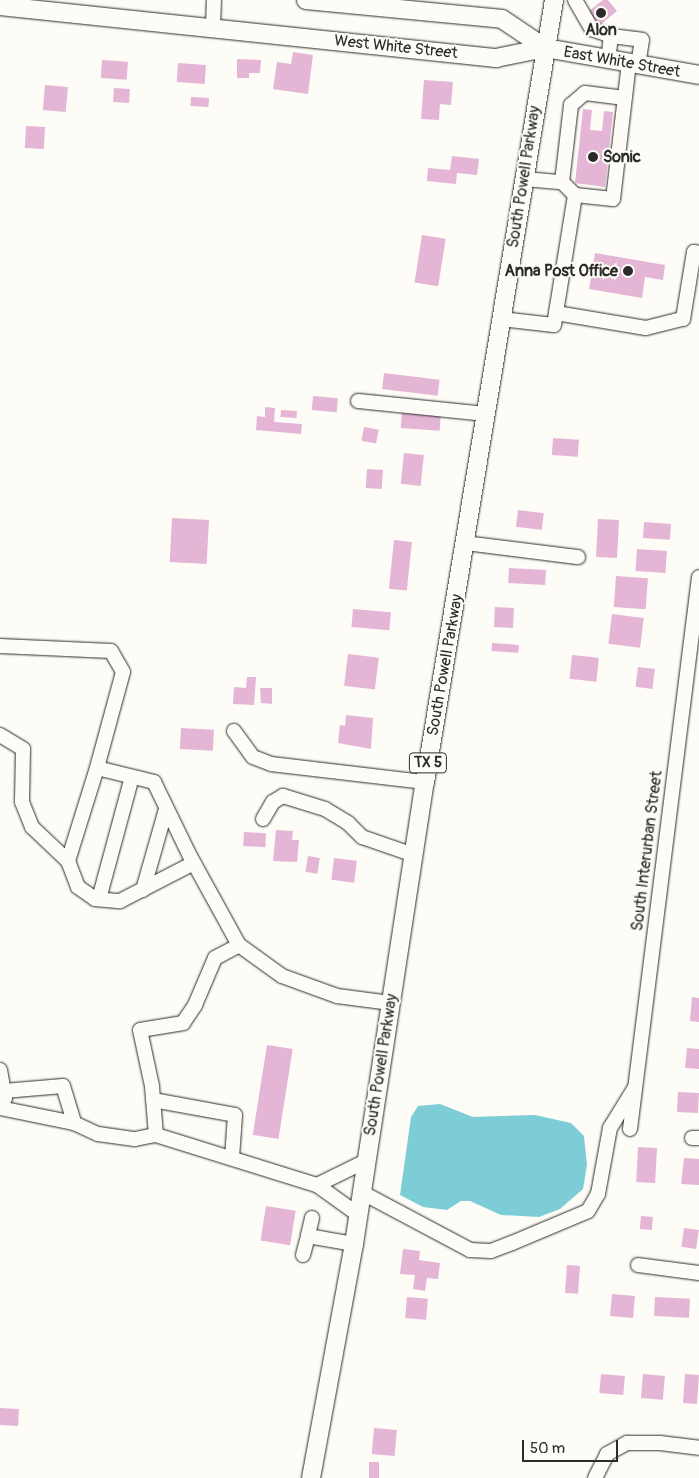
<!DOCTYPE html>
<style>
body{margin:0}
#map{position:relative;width:699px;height:1478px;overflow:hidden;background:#fdfcf7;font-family:Pangolin,sans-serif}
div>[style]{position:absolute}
.water>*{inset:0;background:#7dcdd7}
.building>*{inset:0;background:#e5b5d6;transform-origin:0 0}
.roads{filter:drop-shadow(0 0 1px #2b2b2b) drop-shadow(0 0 1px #2b2b2b)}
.minor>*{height:14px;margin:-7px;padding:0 7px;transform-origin:7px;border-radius:7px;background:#fdfcf7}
.major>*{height:18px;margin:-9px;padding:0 9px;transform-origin:9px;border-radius:9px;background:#fdfcf7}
.dots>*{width:14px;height:14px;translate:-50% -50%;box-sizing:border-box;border:2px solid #fdfcf7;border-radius:50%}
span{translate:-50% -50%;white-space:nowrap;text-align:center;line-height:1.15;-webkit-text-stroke:4px #fdfcf7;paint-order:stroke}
.shield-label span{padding:1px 4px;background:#fdfcf7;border:1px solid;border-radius:4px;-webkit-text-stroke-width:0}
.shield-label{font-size:15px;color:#2b2b2b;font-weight:700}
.poi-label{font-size:16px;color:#2b2b2b;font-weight:700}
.left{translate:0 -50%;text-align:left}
.right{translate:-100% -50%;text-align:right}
.street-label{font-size:16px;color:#2b2b2b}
.scale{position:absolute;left:522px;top:1440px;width:96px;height:22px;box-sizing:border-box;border:2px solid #2b2b2b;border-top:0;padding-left:6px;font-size:15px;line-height:18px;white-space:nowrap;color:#2b2b2b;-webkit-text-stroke:4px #fdfcf7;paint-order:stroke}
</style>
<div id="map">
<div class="water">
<i style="clip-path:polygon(440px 1104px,473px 1117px,535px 1115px,571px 1123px,584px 1136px,587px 1165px,583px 1189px,560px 1209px,539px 1217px,501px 1215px,470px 1201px,461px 1201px,447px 1210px,423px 1207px,400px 1195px,411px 1117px,418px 1106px)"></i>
</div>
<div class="building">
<i style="clip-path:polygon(603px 0,608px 0,617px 11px,595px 29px,584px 15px)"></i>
<i style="clip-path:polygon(293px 52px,313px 55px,308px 94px,273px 89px,277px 62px,291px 64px)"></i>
<i style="clip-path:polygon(237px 59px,261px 60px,260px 73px,249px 73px,249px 78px,237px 78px)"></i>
<i style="left:102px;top:60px;width:26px;height:18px;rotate:4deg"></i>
<i style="left:178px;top:63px;width:28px;height:19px;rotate:4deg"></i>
<i style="clip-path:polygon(424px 80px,453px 82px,451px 105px,440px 104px,439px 120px,421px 119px)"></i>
<i style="left:45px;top:85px;width:23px;height:25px;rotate:5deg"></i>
<i style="left:114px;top:88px;width:16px;height:14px;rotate:4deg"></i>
<i style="left:191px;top:97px;width:18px;height:9px;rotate:3deg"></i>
<i style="clip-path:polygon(583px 109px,592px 110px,590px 130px,602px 131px,604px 111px,613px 112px,605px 187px,575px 183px)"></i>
<i style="left:26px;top:126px;width:19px;height:22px;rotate:3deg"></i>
<i style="clip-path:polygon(452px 156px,479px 159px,477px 175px,457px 173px,456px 184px,427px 181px,428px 168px,450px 170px)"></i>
<i style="left:422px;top:235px;width:24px;height:48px;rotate:9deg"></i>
<i style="clip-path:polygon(595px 253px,665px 265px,663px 280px,645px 277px,642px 298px,589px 289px)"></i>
<i style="left:384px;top:373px;width:56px;height:16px;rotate:7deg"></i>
<i style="left:313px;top:396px;width:25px;height:14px;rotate:5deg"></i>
<i style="clip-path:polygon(265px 407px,275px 408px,274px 422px,302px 424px,301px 434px,256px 430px,257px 416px,265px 417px)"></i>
<i style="left:281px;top:410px;width:16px;height:7px;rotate:4deg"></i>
<i style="left:402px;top:410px;width:39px;height:18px;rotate:4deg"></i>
<i style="left:364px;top:427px;width:15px;height:14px;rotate:11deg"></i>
<i style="left:553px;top:438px;width:26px;height:17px;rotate:4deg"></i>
<i style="left:404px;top:453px;width:20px;height:31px;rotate:6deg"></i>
<i style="left:367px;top:469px;width:16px;height:19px;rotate:4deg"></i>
<i style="left:518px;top:510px;width:26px;height:17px;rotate:7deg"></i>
<i style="left:172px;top:518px;width:37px;height:44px;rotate:3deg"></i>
<i style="left:598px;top:519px;width:21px;height:38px;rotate:3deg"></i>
<i style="left:644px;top:522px;width:27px;height:16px;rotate:4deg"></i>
<i style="left:394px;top:540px;width:18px;height:49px;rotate:6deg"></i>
<i style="left:637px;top:549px;width:30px;height:22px;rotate:4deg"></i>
<i style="left:509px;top:568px;width:37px;height:15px;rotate:3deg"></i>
<i style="left:616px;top:576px;width:32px;height:31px;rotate:4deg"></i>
<i style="left:495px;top:607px;width:19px;height:20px;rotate:3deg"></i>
<i style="left:353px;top:609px;width:38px;height:18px;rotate:5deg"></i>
<i style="left:612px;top:614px;width:32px;height:30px;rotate:7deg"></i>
<i style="left:492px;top:643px;width:27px;height:8px;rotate:4deg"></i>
<i style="left:348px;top:654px;width:31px;height:32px;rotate:7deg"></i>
<i style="left:572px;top:655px;width:27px;height:24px;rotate:6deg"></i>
<i style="left:638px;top:667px;width:17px;height:20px;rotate:7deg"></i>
<i style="clip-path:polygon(247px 677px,256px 677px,254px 705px,233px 704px,234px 687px,246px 688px)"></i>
<i style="clip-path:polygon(260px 688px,272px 688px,272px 704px,261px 703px)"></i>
<i style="clip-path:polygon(346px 715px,373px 718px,371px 749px,338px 743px,340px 725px,345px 726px)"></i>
<i style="left:181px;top:728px;width:33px;height:21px;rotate:3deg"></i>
<i style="clip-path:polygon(276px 830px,293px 831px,292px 840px,299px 840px,297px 862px,273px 861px)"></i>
<i style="left:244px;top:832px;width:22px;height:14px;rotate:3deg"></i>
<i style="left:308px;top:856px;width:12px;height:16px;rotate:9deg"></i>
<i style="left:334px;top:858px;width:23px;height:22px;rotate:7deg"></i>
<i style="clip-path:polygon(692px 997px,699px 998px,699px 1022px,690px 1021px)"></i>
<i style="left:267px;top:1045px;width:26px;height:91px;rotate:9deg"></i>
<i style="clip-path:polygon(687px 1048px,699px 1049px,699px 1069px,685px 1068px)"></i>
<i style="left:678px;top:1092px;width:21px;height:20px;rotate:3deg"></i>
<i style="left:638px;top:1147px;width:19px;height:35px;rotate:3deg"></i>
<i style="clip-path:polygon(684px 1158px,699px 1159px,699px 1185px,681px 1184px)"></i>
<i style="left:266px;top:1206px;width:30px;height:35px;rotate:9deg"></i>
<i style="left:641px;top:1216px;width:12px;height:13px;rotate:5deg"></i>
<i style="left:684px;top:1228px;width:15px;height:19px;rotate:8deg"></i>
<i style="clip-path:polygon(403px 1249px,420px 1251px,419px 1260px,440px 1263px,438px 1279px,427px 1278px,425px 1291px,413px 1289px,415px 1275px,400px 1274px)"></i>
<i style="left:567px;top:1265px;width:13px;height:28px;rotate:4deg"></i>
<i style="left:612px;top:1294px;width:23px;height:22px;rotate:5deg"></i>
<i style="left:407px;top:1297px;width:21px;height:21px;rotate:5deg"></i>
<i style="left:655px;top:1297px;width:35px;height:19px;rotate:3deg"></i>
<i style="left:601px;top:1374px;width:24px;height:19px;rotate:5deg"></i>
<i style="left:643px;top:1374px;width:22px;height:24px;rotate:5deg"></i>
<i style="left:685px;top:1374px;width:14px;height:29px;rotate:4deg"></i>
<i style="left:0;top:1408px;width:19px;height:17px;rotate:3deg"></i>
<i style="left:374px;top:1428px;width:23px;height:26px;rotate:5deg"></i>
<i style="left:369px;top:1462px;width:10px;height:16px"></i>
</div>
<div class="roads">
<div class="minor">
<i style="left:575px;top:0;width:34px;rotate:60deg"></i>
<i style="left:592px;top:29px;width:20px;rotate:20deg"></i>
<i style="left:611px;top:36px;width:23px;rotate:97deg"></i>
<i style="left:213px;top:27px;width:27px;rotate:-88deg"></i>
<i style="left:611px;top:36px;width:31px;rotate:7deg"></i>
<i style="left:642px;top:40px;width:25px;rotate:99deg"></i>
<i style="left:524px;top:179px;width:38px;rotate:5deg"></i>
<i style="left:562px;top:182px;width:18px;rotate:45deg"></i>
<i style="left:575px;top:195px;width:38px;rotate:6deg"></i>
<i style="left:613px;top:199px;width:137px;rotate:-83.3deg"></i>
<i style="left:562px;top:182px;width:78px;rotate:-83.3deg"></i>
<i style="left:571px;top:105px;width:18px;rotate:-41deg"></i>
<i style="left:585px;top:93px;width:40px;rotate:7.1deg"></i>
<i style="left:556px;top:313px;width:91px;rotate:9.5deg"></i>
<i style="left:646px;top:328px;width:38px;rotate:-14deg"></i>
<i style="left:683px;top:319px;width:68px;rotate:-80.7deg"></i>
<i style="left:694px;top:252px;width:5px;rotate:11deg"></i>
<i style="left:501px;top:319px;width:53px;rotate:6.5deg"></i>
<i style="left:554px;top:325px;width:132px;rotate:-80.8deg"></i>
<i style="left:358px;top:401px;width:129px;rotate:5.8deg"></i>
<i style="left:465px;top:543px;width:114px;rotate:7.1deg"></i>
<i style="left:0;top:646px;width:111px;rotate:2.6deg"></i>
<i style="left:111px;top:651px;width:24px;rotate:60deg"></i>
<i style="left:123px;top:672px;width:99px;rotate:105.2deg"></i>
<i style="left:97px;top:768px;width:59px;rotate:13.8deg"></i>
<i style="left:154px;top:782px;width:82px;rotate:64.1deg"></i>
<i style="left:190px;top:856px;width:102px;rotate:61.2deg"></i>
<i style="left:239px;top:945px;width:53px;rotate:35.8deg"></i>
<i style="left:282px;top:976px;width:59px;rotate:20deg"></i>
<i style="left:337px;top:996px;width:54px;rotate:7.4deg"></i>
<i style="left:234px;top:731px;width:32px;rotate:54deg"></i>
<i style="left:253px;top:757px;width:19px;rotate:21deg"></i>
<i style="left:271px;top:764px;width:155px;rotate:6.7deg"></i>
<i style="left:0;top:735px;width:27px;rotate:31deg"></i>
<i style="left:23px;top:749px;width:53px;rotate:91.1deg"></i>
<i style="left:22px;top:802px;width:27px;rotate:68deg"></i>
<i style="left:32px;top:827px;width:50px;rotate:43.4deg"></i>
<i style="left:68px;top:861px;width:28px;rotate:69deg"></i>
<i style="left:78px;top:887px;width:21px;rotate:35deg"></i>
<i style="left:95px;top:899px;width:25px;rotate:5deg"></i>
<i style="left:120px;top:901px;width:83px;rotate:-27.2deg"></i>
<i style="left:263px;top:819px;width:20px;rotate:-60deg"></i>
<i style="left:273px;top:802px;width:12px;rotate:-31deg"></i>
<i style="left:283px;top:796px;width:44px;rotate:17.2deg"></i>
<i style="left:325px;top:809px;width:27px;rotate:31deg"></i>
<i style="left:348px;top:823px;width:20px;rotate:45deg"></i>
<i style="left:362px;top:837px;width:55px;rotate:19.1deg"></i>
<i style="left:68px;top:861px;width:97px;rotate:-72.7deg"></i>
<i style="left:143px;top:890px;width:84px;rotate:-74.1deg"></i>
<i style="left:99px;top:899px;width:126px;rotate:-74.9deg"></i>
<i style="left:0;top:1070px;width:29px;rotate:80deg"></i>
<i style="left:4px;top:1091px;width:59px;rotate:-4.8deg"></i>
<i style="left:63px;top:1086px;width:39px;rotate:73deg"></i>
<i style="left:153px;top:1100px;width:83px;rotate:10.4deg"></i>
<i style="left:235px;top:1115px;width:43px;rotate:94deg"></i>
<i style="left:0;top:1108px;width:76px;rotate:11.5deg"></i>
<i style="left:74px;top:1123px;width:26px;rotate:25deg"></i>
<i style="left:98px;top:1134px;width:37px;rotate:8deg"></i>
<i style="left:135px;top:1139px;width:21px;rotate:-11deg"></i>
<i style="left:156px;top:1135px;width:169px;rotate:17.3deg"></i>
<i style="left:317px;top:1185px;width:48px;rotate:35.7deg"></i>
<i style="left:630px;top:1129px;width:556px;rotate:-82.87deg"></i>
<i style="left:156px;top:1135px;width:49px;rotate:-94.7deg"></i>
<i style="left:152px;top:1086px;width:57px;rotate:-102.1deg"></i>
<i style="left:140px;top:1030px;width:44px;rotate:-9.2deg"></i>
<i style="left:183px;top:1023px;width:22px;rotate:-56deg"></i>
<i style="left:195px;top:1005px;width:51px;rotate:-66.9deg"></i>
<i style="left:215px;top:958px;width:27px;rotate:-28deg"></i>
<i style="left:692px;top:1138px;width:7px"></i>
<i style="left:317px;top:1185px;width:55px;rotate:-26.1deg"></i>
<i style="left:361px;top:1192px;width:123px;rotate:28deg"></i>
<i style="left:470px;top:1250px;width:21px;rotate:3deg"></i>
<i style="left:491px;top:1251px;width:22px;rotate:-21deg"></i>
<i style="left:512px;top:1243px;width:82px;rotate:-22.8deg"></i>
<i style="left:588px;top:1211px;width:20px;rotate:-60deg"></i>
<i style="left:598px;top:1194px;width:67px;rotate:-79.7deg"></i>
<i style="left:610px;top:1128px;width:46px;rotate:-58.4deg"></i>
<i style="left:312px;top:1218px;width:18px;rotate:103deg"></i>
<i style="left:308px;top:1236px;width:47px;rotate:9.9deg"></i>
<i style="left:303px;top:1255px;width:20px;rotate:-75deg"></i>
<i style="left:638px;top:1265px;width:62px;rotate:7.5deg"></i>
<i style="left:595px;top:1478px;width:27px;rotate:-63deg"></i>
<i style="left:607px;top:1454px;width:23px;rotate:-29deg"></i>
<i style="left:627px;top:1443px;width:33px"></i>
<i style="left:660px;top:1443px;width:39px;rotate:7deg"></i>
</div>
<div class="major">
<i style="left:306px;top:0;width:197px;rotate:5.5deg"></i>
<i style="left:502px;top:19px;width:52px;rotate:34deg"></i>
<i style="left:0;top:6px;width:499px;rotate:6deg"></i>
<i style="left:496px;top:58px;width:50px;rotate:-11.5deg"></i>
<i style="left:545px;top:48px;width:156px;rotate:9.9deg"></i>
<i style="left:311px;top:1478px;width:238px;rotate:-79.6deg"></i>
<i style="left:354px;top:1244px;width:467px;rotate:-81.3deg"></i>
<i style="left:425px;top:782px;width:793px;rotate:-80.63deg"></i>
</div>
</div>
<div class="dots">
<i style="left:601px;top:13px;background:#2b2b2b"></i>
<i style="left:593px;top:157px;background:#2b2b2b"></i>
<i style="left:628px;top:271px;background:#2b2b2b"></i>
</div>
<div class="shield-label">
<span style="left:428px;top:763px">TX 5</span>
</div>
<div class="poi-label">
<span style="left:601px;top:30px">Alon</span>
<span class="left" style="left:603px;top:157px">Sonic</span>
<span class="right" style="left:618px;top:271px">Anna Post Office</span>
</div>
<div class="street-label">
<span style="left:396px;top:47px;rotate:6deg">West White Street</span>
<span style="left:622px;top:62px;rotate:10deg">East White Street</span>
<span style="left:524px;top:177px;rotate:-81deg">South Powell Parkway</span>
<span style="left:445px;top:665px;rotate:-80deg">South Powell Parkway</span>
<span style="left:647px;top:851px;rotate:-83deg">South Interurban Street</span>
<span style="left:381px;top:1065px;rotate:-81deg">South Powell Parkway</span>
</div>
<div class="scale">50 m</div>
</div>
